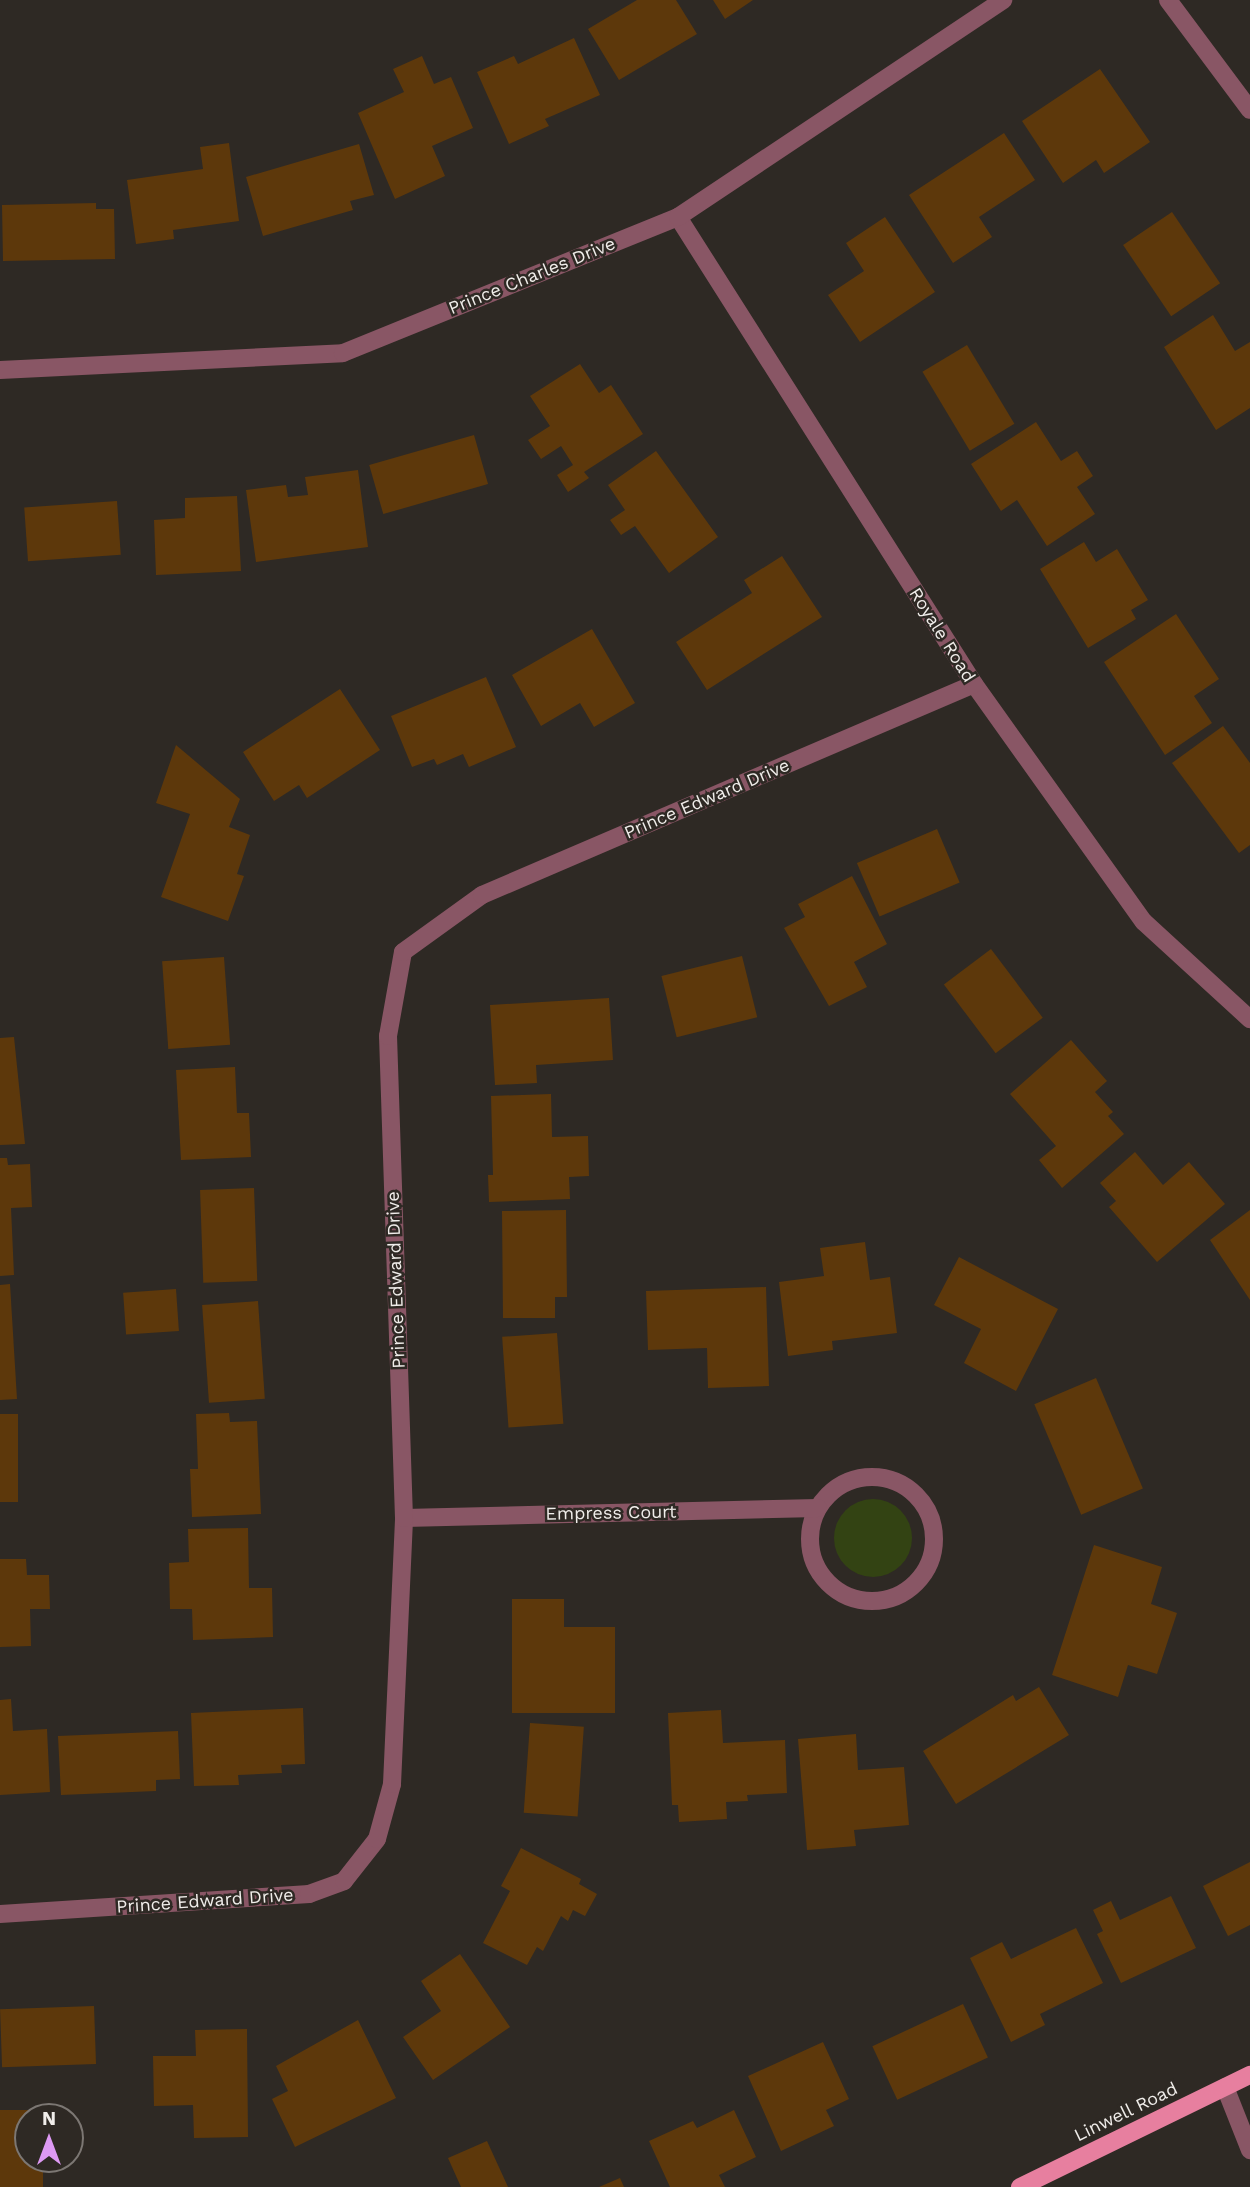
<!DOCTYPE html>
<style>
body{margin:0}
#map{position:relative;width:1250px;height:2187px;overflow:hidden;background:#2e2924;font-family:"Work Sans",sans-serif}
div>[style]{position:absolute}
.green>*{inset:0;background:#334313}
.round{border-radius:50%}
.building>*{inset:0;background:#5d380b;transform-origin:0 0}
.minor>*{height:18px;margin:-9px;padding:0 9px;transform-origin:9px;border-radius:9px;background:#895665}
.minor>.ring{margin:-9px;padding:0;box-sizing:content-box;background:none;border:18px solid #895665;border-radius:50%}
.major>*{height:18px;margin:-9px;padding:0 9px;transform-origin:9px;border-radius:9px;background:#e77f9f}
span{translate:-50% -50%;white-space:nowrap;text-align:center;line-height:1.15;-webkit-text-stroke:5px #2e2924;paint-order:stroke}
.street-label{font-size:18px;color:#f0edea}
.north{position:absolute;left:14px;top:2103px;width:70px;height:70px;box-sizing:border-box;background:#2e2924;border:2px solid #7c7773;border-radius:50%;rotate:0deg;font-size:19px;font-weight:700;line-height:28px;text-align:center;color:#f0edea}
.north::after{content:'';display:block;margin:auto;width:24px;height:32px;background:#dd99f3;clip-path:polygon(50% 0,100% 100%,50% 72%,0 100%)}
</style>
<div id="map">
<div class="green">
<i class="round" style="left:834px;top:1499px;width:78px;height:78px"></i>
</div>
<div class="building">
<i style="clip-path:polygon(637px 0,676px 0,697px 34px,619px 80px,588px 29px)"></i>
<i style="clip-path:polygon(713px 0,753px 0,725px 19px)"></i>
<i style="clip-path:polygon(574px 38px,600px 95px,545px 119px,549px 126px,509px 144px,477px 72px,514px 56px,518px 64px)"></i>
<i style="clip-path:polygon(422px 56px,434px 84px,451px 77px,473px 128px,432px 146px,445px 176px,395px 199px,358px 113px,404px 92px,393px 69px)"></i>
<i style="clip-path:polygon(1100px 69px,1150px 142px,1104px 173px,1096px 160px,1063px 183px,1022px 121px)"></i>
<i style="clip-path:polygon(1004px 133px,1035px 180px,979px 217px,992px 237px,953px 263px,909px 195px)"></i>
<i style="clip-path:polygon(229px 143px,239px 221px,173px 230px,174px 239px,136px 244px,127px 180px,203px 169px,200px 147px)"></i>
<i style="clip-path:polygon(359px 144px,374px 195px,350px 201px,353px 210px,263px 236px,246px 177px)"></i>
<i style="clip-path:polygon(96px 203px,96px 209px,114px 209px,115px 259px,3px 261px,2px 205px)"></i>
<i style="left:1172px;top:212px;width:86px;height:59px;rotate:56deg"></i>
<i style="clip-path:polygon(885px 217px,935px 292px,860px 342px,828px 295px,864px 271px,846px 243px)"></i>
<i style="clip-path:polygon(1213px 315px,1235px 351px,1250px 342px,1250px 408px,1216px 430px,1164px 347px)"></i>
<i style="left:967px;top:345px;width:92px;height:52px;rotate:59deg"></i>
<i style="clip-path:polygon(580px 364px,599px 393px,611px 385px,643px 434px,584px 472px,589px 478px,568px 492px,557px 475px,573px 465px,561px 446px,541px 459px,528px 440px,550px 426px,530px 396px)"></i>
<i style="clip-path:polygon(1036px 422px,1061px 461px,1077px 451px,1093px 476px,1077px 487px,1095px 514px,1047px 546px,1017px 500px,1001px 511px,971px 464px)"></i>
<i style="left:474px;top:435px;width:51px;height:109px;rotate:74deg"></i>
<i style="clip-path:polygon(656px 451px,718px 537px,669px 573px,635px 526px,621px 535px,610px 520px,625px 510px,608px 485px)"></i>
<i style="clip-path:polygon(358px 470px,368px 547px,256px 562px,246px 490px,286px 485px,288px 497px,308px 495px,305px 477px)"></i>
<i style="clip-path:polygon(237px 496px,241px 571px,156px 575px,154px 520px,185px 518px,185px 498px)"></i>
<i style="left:117px;top:501px;width:54px;height:93px;rotate:86deg"></i>
<i style="clip-path:polygon(1084px 542px,1096px 562px,1117px 549px,1148px 600px,1131px 610px,1136px 619px,1088px 648px,1040px 569px)"></i>
<i style="clip-path:polygon(782px 556px,822px 617px,707px 690px,676px 642px,752px 593px,744px 580px)"></i>
<i style="clip-path:polygon(1176px 614px,1219px 679px,1194px 696px,1212px 723px,1165px 755px,1104px 662px)"></i>
<i style="clip-path:polygon(592px 629px,635px 703px,594px 727px,580px 703px,541px 726px,512px 675px)"></i>
<i style="clip-path:polygon(486px 677px,516px 747px,469px 767px,463px 754px,437px 765px,434px 759px,412px 767px,391px 716px)"></i>
<i style="clip-path:polygon(340px 689px,380px 750px,307px 798px,299px 785px,274px 801px,243px 752px)"></i>
<i style="clip-path:polygon(1223px 726px,1250px 763px,1250px 845px,1239px 853px,1172px 763px)"></i>
<i style="clip-path:polygon(176px 745px,240px 799px,229px 827px,250px 835px,237px 874px,244px 876px,228px 921px,161px 897px,190px 814px,156px 803px)"></i>
<i style="left:937px;top:829px;width:58px;height:87px;rotate:67deg"></i>
<i style="clip-path:polygon(852px 876px,887px 944px,854px 962px,867px 987px,829px 1006px,784px 928px,805px 917px,798px 904px)"></i>
<i style="left:991px;top:949px;width:86px;height:59px;rotate:53deg"></i>
<i style="left:742px;top:956px;width:63px;height:83px;rotate:76deg"></i>
<i style="left:224px;top:957px;width:88px;height:62px;rotate:86deg"></i>
<i style="clip-path:polygon(609px 998px,613px 1060px,536px 1065px,537px 1083px,495px 1085px,490px 1005px)"></i>
<i style="clip-path:polygon(14px 1037px,25px 1144px,0 1145px,0 1038px)"></i>
<i style="clip-path:polygon(1071px 1040px,1107px 1081px,1095px 1092px,1113px 1112px,1108px 1116px,1124px 1134px,1062px 1188px,1039px 1160px,1056px 1146px,1010px 1094px)"></i>
<i style="clip-path:polygon(235px 1067px,237px 1113px,249px 1113px,251px 1157px,181px 1160px,176px 1070px)"></i>
<i style="clip-path:polygon(551px 1094px,552px 1137px,588px 1136px,589px 1176px,569px 1177px,570px 1199px,489px 1202px,488px 1175px,493px 1175px,491px 1096px)"></i>
<i style="clip-path:polygon(1135px 1152px,1163px 1185px,1189px 1162px,1225px 1204px,1157px 1262px,1109px 1207px,1116px 1201px,1100px 1183px)"></i>
<i style="clip-path:polygon(0 1158px,7px 1158px,8px 1165px,30px 1164px,32px 1207px,11px 1208px,14px 1275px,0 1276px)"></i>
<i style="left:254px;top:1188px;width:93px;height:54px;rotate:88deg"></i>
<i style="clip-path:polygon(566px 1210px,567px 1297px,555px 1297px,555px 1318px,503px 1318px,502px 1211px)"></i>
<i style="clip-path:polygon(1250px 1210px,1250px 1300px,1210px 1240px)"></i>
<i style="clip-path:polygon(865px 1242px,870px 1280px,890px 1277px,897px 1333px,832px 1341px,833px 1350px,788px 1356px,779px 1282px,824px 1276px,820px 1248px)"></i>
<i style="clip-path:polygon(959px 1257px,1058px 1309px,1016px 1391px,964px 1363px,981px 1329px,934px 1305px)"></i>
<i style="clip-path:polygon(10px 1284px,17px 1399px,0 1400px,0 1285px)"></i>
<i style="clip-path:polygon(766px 1287px,769px 1386px,708px 1388px,707px 1348px,648px 1350px,646px 1291px)"></i>
<i style="left:176px;top:1289px;width:42px;height:53px;rotate:86deg"></i>
<i style="left:258px;top:1301px;width:98px;height:56px;rotate:86deg"></i>
<i style="left:557px;top:1333px;width:91px;height:55px;rotate:86deg"></i>
<i style="left:1096px;top:1378px;width:120px;height:67px;rotate:67deg"></i>
<i style="clip-path:polygon(229px 1413px,230px 1422px,257px 1421px,261px 1514px,192px 1517px,190px 1469px,198px 1469px,196px 1414px)"></i>
<i style="left:0;top:1414px;width:18px;height:88px"></i>
<i style="clip-path:polygon(248px 1528px,249px 1588px,272px 1588px,273px 1637px,193px 1640px,192px 1609px,170px 1609px,169px 1563px,189px 1562px,188px 1529px)"></i>
<i style="clip-path:polygon(1094px 1545px,1162px 1567px,1151px 1604px,1177px 1613px,1157px 1674px,1128px 1665px,1118px 1697px,1052px 1675px)"></i>
<i style="clip-path:polygon(0 1559px,26px 1559px,27px 1575px,49px 1575px,50px 1609px,30px 1609px,31px 1646px,0 1647px)"></i>
<i style="clip-path:polygon(512px 1599px,564px 1599px,564px 1627px,615px 1627px,615px 1713px,512px 1713px)"></i>
<i style="clip-path:polygon(1039px 1687px,1069px 1735px,956px 1804px,923px 1751px,1013px 1695px,1016px 1701px)"></i>
<i style="clip-path:polygon(11px 1699px,13px 1731px,47px 1729px,50px 1792px,0 1795px,0 1700px)"></i>
<i style="clip-path:polygon(303px 1708px,305px 1764px,281px 1765px,282px 1773px,238px 1775px,239px 1785px,194px 1786px,191px 1713px)"></i>
<i style="clip-path:polygon(721px 1710px,723px 1743px,785px 1740px,787px 1793px,747px 1795px,748px 1801px,726px 1802px,727px 1819px,679px 1822px,678px 1805px,672px 1805px,668px 1713px)"></i>
<i style="left:530px;top:1723px;width:54px;height:90px;rotate:4deg"></i>
<i style="clip-path:polygon(178px 1731px,180px 1779px,156px 1780px,156px 1791px,61px 1795px,58px 1736px)"></i>
<i style="clip-path:polygon(856px 1734px,858px 1770px,904px 1767px,909px 1825px,854px 1830px,856px 1846px,807px 1850px,798px 1739px)"></i>
<i style="clip-path:polygon(521px 1848px,581px 1879px,579px 1884px,597px 1894px,585px 1916px,573px 1910px,568px 1921px,561px 1916px,543px 1951px,537px 1947px,527px 1965px,483px 1943px,510px 1891px,501px 1886px)"></i>
<i style="clip-path:polygon(1250px 1862px,1250px 1925px,1228px 1936px,1203px 1886px)"></i>
<i style="clip-path:polygon(1171px 1896px,1196px 1948px,1121px 1983px,1097px 1934px,1103px 1931px,1093px 1910px,1111px 1901px,1120px 1920px)"></i>
<i style="clip-path:polygon(1076px 1928px,1103px 1983px,1040px 2014px,1045px 2025px,1011px 2042px,970px 1958px,1002px 1942px,1011px 1959px)"></i>
<i style="clip-path:polygon(460px 1954px,510px 2027px,433px 2080px,403px 2037px,441px 2011px,421px 1981px)"></i>
<i style="left:963px;top:2004px;width:59px;height:100px;rotate:65deg"></i>
<i style="left:94px;top:2006px;width:58px;height:94px;rotate:88deg"></i>
<i style="clip-path:polygon(358px 2020px,396px 2098px,295px 2147px,272px 2099px,288px 2091px,276px 2066px)"></i>
<i style="clip-path:polygon(247px 2029px,248px 2137px,194px 2138px,193px 2105px,154px 2106px,153px 2056px,196px 2056px,195px 2030px)"></i>
<i style="clip-path:polygon(823px 2042px,849px 2099px,826px 2110px,834px 2126px,781px 2151px,748px 2076px)"></i>
<i style="clip-path:polygon(0 2110px,43px 2110px,43px 2117px,28px 2117px,28px 2159px,43px 2159px,43px 2187px,0 2187px)"></i>
<i style="clip-path:polygon(734px 2110px,756px 2157px,719px 2175px,725px 2187px,670px 2187px,649px 2141px,693px 2121px,697px 2128px)"></i>
<i style="clip-path:polygon(487px 2141px,508px 2187px,461px 2187px,448px 2158px)"></i>
<i style="clip-path:polygon(620px 2178px,624px 2187px,599px 2187px)"></i>
</div>
<div class="minor">
<i style="left:1168px;top:0;width:137px;rotate:53.3deg"></i>
<i style="left:678px;top:217px;width:553px;rotate:57.63deg"></i>
<i style="left:974px;top:684px;width:292px;rotate:54.5deg"></i>
<i style="left:1144px;top:922px;width:144px;rotate:42.5deg"></i>
<i style="left:0;top:370px;width:343px;rotate:-2.8deg"></i>
<i style="left:343px;top:353px;width:362px;rotate:-22.1deg"></i>
<i style="left:678px;top:217px;width:391px;rotate:-33.7deg"></i>
<i class="ring" style="left:810px;top:1477px;width:106px;height:106px"></i>
<i style="left:404px;top:1518px;width:414px;rotate:-1.4deg"></i>
<i style="left:0;top:1914px;width:310px;rotate:-3.7deg"></i>
<i style="left:309px;top:1894px;width:37px;rotate:-20deg"></i>
<i style="left:344px;top:1881px;width:53px;rotate:-51.8deg"></i>
<i style="left:377px;top:1839px;width:57px;rotate:-74.7deg"></i>
<i style="left:392px;top:1784px;width:266px;rotate:-87.4deg"></i>
<i style="left:404px;top:1518px;width:482px;rotate:-91.9deg"></i>
<i style="left:388px;top:1036px;width:85px;rotate:-79.9deg"></i>
<i style="left:403px;top:952px;width:97px;rotate:-35.8deg"></i>
<i style="left:482px;top:895px;width:535px;rotate:-23.21deg"></i>
<i style="left:1225px;top:2087px;width:68px;rotate:68.4deg"></i>
</div>
<div class="major">
<i style="left:1020px;top:2187px;width:256px;rotate:-26deg"></i>
</div>
<div class="street-label">
<span style="left:532px;top:276px;rotate:-22deg">Prince Charles Drive</span>
<span style="left:942px;top:635px;rotate:58deg">Royale Road</span>
<span style="left:707px;top:799px;rotate:-23deg">Prince Edward Drive</span>
<span style="left:396px;top:1280px;rotate:-92deg">Prince Edward Drive</span>
<span style="left:611px;top:1513px;rotate:-1deg">Empress Court</span>
<span style="left:205px;top:1901px;rotate:-4deg">Prince Edward Drive</span>
<span style="left:1126px;top:2112px;rotate:-26deg">Linwell Road</span>
</div>
<div class="north">N</div>
</div>
